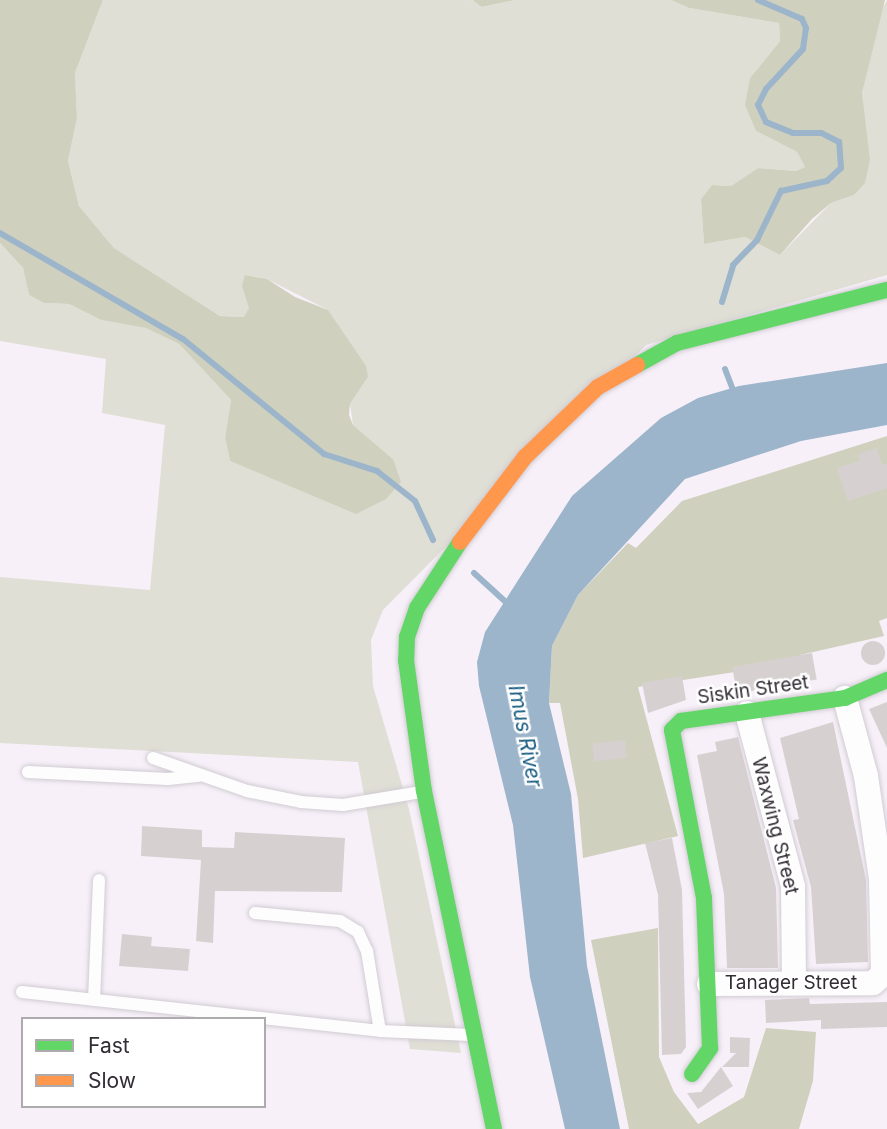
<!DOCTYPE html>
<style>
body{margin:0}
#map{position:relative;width:887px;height:1129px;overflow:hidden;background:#f7f0f9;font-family:Inter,sans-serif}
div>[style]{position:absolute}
.green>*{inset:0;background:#dfdfd5}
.forest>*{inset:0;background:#cfd1be}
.water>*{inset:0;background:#9cb5cb}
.stream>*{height:6px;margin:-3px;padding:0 3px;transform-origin:3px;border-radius:3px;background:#9cb5cb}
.building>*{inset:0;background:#d7d0d0;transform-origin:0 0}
.round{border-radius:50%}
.roads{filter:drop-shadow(0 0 2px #d1cbd2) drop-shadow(0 0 2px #d1cbd2)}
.lane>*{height:12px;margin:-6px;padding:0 6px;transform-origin:6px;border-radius:6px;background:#fefdfe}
.street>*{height:24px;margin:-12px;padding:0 12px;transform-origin:12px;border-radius:12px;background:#fefdfe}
.fast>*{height:16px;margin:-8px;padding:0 8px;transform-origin:8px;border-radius:8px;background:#63d668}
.slow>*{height:16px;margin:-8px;padding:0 8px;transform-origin:8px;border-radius:8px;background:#ff974d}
span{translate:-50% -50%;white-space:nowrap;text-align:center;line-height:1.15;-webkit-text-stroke:5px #fff;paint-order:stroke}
.street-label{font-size:19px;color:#322c34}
.water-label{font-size:21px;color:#1b5e83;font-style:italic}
.legend{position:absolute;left:21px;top:1017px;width:245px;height:91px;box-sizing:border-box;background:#fff;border:2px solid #adabae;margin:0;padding:9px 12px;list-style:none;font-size:21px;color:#322c34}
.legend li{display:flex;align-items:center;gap:14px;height:35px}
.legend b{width:35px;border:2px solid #adabae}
</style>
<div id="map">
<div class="green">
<i style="clip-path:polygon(103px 0,471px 0,483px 7px,515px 0,671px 0,689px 8px,779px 23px,780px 41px,750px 78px,756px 131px,797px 152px,805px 167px,796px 171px,758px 168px,731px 186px,712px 185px,701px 199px,704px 244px,745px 237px,780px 255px,831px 203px,854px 195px,864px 126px,862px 93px,879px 15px,887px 0,887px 275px,646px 345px,383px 610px,371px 640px,373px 686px,409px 809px,461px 1053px,410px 1049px,358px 762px,0 743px,0 577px,150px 590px,165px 425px,102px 413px,106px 359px,0 341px,0 243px,23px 268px,29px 295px,44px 303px,69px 304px,101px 320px,147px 328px,179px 344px,231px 400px,225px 438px,230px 461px,269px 477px,393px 459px,353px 425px,350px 404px,368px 377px,328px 310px,267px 279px,246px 275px,243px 286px,250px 308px,244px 317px,220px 316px,114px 248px,79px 206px,68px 161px,77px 118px,75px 73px)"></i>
</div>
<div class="forest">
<i style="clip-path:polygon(0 0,103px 0,75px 73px,77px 118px,68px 161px,79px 206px,114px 248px,220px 316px,244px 317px,249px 308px,242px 286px,245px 275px,267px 279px,295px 297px,328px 310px,366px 366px,368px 377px,350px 404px,349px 415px,353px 425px,393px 459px,401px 482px,386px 499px,356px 514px,230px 461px,225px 438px,231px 400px,179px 344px,146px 328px,101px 320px,69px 304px,44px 303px,29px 295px,23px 268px,0 243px)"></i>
<i style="clip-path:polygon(472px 0,515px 0,482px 7px)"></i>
<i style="clip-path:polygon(671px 0,885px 0,862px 93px,870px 160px,865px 183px,854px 195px,831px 203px,812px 219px,780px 255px,745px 237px,704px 244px,701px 199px,712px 185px,731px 186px,758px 168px,796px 171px,805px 167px,797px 152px,756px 131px,745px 105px,750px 78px,780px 41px,779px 23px,689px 8px)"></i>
<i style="clip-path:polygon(887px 436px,887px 618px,879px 621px,884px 636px,800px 655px,800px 662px,638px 687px,678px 836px,583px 858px,578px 799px,560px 703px,549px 703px,552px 646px,578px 595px,628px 543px,636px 548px,682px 501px)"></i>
<i style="clip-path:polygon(658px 928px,659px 1057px,674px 1092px,698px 1124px,744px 1097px,766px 1028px,816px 1032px,813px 1081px,799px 1129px,629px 1129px,591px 940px)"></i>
</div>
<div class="water">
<i style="clip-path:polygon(887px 363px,887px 425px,801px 441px,685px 479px,578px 595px,552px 646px,549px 703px,571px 794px,587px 966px,620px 1129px,565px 1129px,530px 977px,513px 825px,479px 686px,477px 662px,485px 632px,572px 496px,661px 418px,698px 398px,739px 386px)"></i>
</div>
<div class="stream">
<i style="left:0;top:233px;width:211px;rotate:30.1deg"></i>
<i style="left:183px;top:339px;width:182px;rotate:39.2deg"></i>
<i style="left:324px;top:454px;width:56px;rotate:17.8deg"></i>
<i style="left:377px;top:471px;width:48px;rotate:38.3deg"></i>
<i style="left:415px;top:501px;width:43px;rotate:65.2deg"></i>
<i style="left:722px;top:302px;width:39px;rotate:-73deg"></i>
<i style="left:733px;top:265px;width:35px;rotate:-46deg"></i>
<i style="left:757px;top:240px;width:55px;rotate:-63.9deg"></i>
<i style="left:781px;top:191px;width:47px;rotate:-12.3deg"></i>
<i style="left:827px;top:181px;width:19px;rotate:-43deg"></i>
<i style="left:841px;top:168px;width:26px;rotate:-94deg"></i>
<i style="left:839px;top:142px;width:20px;rotate:-153deg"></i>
<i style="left:821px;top:133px;width:28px;rotate:180deg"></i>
<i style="left:793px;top:133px;width:29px;rotate:-158deg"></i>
<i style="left:766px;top:122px;width:19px;rotate:-115deg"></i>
<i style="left:758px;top:105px;width:18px;rotate:-63deg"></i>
<i style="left:766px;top:89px;width:54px;rotate:-47.2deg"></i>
<i style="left:803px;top:49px;width:21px;rotate:-82deg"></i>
<i style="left:806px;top:28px;width:10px;rotate:-114deg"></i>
<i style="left:802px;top:19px;width:48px;rotate:-156.6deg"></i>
<i style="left:725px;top:369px;width:26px;rotate:69deg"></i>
<i style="left:474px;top:573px;width:47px;rotate:42.4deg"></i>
</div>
<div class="building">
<i style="clip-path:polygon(877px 448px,882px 465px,887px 464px,887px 488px,848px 501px,837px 468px,860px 461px,858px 454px)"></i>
<i class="round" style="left:861px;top:641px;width:24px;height:24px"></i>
<i style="left:812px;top:653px;width:27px;height:81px;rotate:80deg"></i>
<i style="clip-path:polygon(682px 676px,686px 700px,648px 713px,642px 683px)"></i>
<i style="clip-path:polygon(887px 702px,887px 748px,869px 709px)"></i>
<i style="clip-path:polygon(833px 722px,866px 880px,868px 962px,816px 964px,811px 887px,793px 820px,799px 819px,780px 738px)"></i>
<i style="clip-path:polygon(738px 737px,776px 888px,778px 968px,727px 968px,724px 894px,697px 755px,717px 751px,715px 742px)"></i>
<i style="left:625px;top:740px;width:18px;height:33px;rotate:84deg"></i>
<i style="clip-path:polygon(142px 826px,202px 830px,202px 847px,234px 848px,235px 832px,345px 838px,342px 892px,215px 891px,213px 943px,196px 941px,201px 860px,141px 856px)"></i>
<i style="clip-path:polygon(672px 838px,682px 890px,686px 1047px,681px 1054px,662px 1055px,658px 895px,645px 843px)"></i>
<i style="clip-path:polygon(122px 934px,152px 937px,151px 946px,190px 949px,188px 971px,119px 966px)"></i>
<i style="clip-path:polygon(809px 998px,810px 1004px,887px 1002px,887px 1027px,821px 1029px,821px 1020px,766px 1023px,765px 1000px)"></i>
<i style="clip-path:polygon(730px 1037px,750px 1038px,749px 1067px,722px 1067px,736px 1053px,730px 1053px)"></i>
<i style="clip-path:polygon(721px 1067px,733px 1086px,698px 1109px,687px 1093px,701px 1092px)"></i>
</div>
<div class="roads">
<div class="lane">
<i style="left:153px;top:758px;width:100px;rotate:19.3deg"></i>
<i style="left:247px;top:791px;width:55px;rotate:11.5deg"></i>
<i style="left:301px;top:802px;width:42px;rotate:4.1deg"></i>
<i style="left:343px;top:805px;width:79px;rotate:-9.5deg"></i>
<i style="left:28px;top:772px;width:140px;rotate:2.9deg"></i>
<i style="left:168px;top:779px;width:31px;rotate:-6deg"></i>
<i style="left:255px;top:913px;width:85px;rotate:5.4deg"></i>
<i style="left:340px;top:921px;width:21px;rotate:31deg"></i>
<i style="left:358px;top:932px;width:21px;rotate:65deg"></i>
<i style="left:367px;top:951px;width:81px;rotate:80.8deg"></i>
<i style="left:22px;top:992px;width:360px;rotate:6.2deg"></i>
<i style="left:380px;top:1031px;width:91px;rotate:2.5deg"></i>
<i style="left:94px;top:1000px;width:120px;rotate:-87.6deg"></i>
</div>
<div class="street">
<i style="left:747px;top:713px;width:179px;rotate:75.1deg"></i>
<i style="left:793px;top:886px;width:96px;rotate:89.4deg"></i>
<i style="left:709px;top:984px;width:164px;rotate:-0.3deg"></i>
<i style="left:873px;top:983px;width:13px;rotate:-42deg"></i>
<i style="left:883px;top:974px;width:95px;rotate:-91.2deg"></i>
<i style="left:881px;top:879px;width:104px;rotate:-98.3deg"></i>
<i style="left:866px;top:776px;width:81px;rotate:-105.1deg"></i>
</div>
<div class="fast">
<i style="left:637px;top:365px;width:46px;rotate:-28.8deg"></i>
<i style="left:677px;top:343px;width:217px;rotate:-14.2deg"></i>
<i style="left:460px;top:542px;width:79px;rotate:123.1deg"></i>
<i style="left:417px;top:608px;width:31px;rotate:109deg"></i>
<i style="left:407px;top:637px;width:23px;rotate:92deg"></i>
<i style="left:406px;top:660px;width:132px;rotate:82.2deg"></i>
<i style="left:424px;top:791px;width:345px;rotate:78.3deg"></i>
<i style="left:692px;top:1074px;width:32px;rotate:-55deg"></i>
<i style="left:710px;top:1048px;width:150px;rotate:-92.3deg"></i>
<i style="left:704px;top:898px;width:171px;rotate:-100.8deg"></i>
<i style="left:672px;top:730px;width:13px;rotate:-45deg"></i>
<i style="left:681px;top:721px;width:166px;rotate:-8deg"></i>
<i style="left:845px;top:698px;width:46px;rotate:-23.2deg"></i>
</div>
<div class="slow">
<i style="left:460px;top:542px;width:107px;rotate:-52.6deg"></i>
<i style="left:525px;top:457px;width:101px;rotate:-43.8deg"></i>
<i style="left:598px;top:387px;width:45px;rotate:-29.4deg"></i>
</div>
</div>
<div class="street-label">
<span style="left:753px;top:690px;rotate:-8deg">Siskin Street</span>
<span style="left:775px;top:826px;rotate:76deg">Waxwing Street</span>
<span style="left:791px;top:983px">Tanager Street</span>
</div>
<div class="water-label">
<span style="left:525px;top:736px;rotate:79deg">Imus River</span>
</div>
<ul class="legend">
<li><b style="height:9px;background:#63d668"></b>Fast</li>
<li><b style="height:9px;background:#ff974d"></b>Slow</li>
</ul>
</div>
